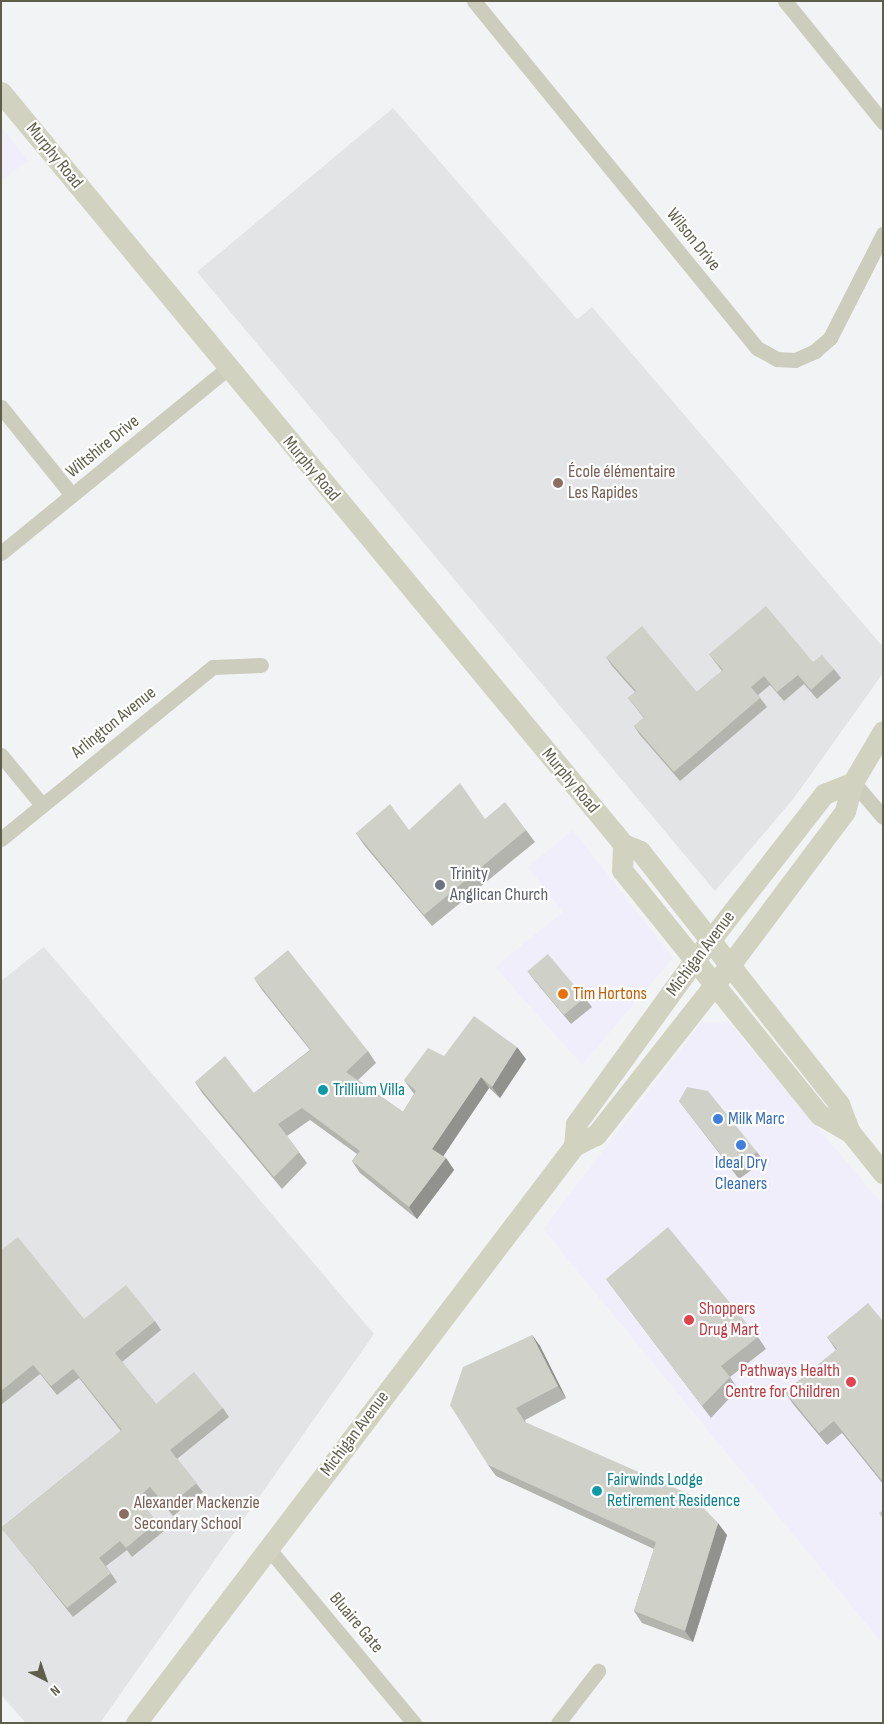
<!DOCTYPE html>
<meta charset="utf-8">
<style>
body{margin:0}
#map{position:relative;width:884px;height:1724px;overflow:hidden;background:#f2f3f4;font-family:"Sofia Sans Condensed",sans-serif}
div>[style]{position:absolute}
.commercial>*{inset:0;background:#f1eefc}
.education>*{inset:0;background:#e3e4e5}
.street>*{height:15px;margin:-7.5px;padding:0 7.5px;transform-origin:7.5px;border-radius:7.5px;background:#cdcdbe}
.secondary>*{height:21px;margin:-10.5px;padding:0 10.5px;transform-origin:10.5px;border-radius:10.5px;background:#d1d2bf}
.wall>*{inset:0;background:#b2b4ad}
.shaded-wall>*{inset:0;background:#91928d}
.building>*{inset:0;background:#cfd1c9;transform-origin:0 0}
.dots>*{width:14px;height:14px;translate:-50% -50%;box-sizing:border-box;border:2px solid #fff;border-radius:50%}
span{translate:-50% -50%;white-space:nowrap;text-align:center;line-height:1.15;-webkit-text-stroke:4.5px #fff;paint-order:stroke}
.street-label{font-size:18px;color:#5e5e4a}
.education-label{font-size:18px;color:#785e54}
.left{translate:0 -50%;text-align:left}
.worship-label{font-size:18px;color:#5b616d}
.food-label{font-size:18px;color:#c56008}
.culture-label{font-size:18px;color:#0d838f}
.shop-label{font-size:18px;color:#366cbe}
.health-label{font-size:18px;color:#be3a42}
.right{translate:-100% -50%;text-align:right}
.frame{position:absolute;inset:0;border:2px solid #5e5e4a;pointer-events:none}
.north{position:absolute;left:20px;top:1654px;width:50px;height:50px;-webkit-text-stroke:4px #fff;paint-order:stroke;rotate:139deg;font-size:14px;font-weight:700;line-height:20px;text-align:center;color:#5e5e4a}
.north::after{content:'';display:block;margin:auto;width:18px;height:22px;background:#5e5e4a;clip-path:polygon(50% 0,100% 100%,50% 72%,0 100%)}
</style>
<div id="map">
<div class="commercial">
<i style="clip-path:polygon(1px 126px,28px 161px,1px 181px)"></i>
<i style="clip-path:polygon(573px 830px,673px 958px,582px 1065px,495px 967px,563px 912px,528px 867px)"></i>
<i style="clip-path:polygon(702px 1022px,729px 1023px,883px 1205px,883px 1644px,543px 1229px)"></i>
</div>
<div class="education">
<i style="clip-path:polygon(393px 108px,577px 319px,592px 307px,883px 647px,883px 673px,794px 798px,715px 891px,197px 272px)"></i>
<i style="clip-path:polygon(44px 947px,374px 1334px,100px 1723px,26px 1723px,1px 1695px,1px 981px)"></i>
</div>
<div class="street">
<i style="left:474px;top:1px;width:448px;rotate:50.8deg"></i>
<i style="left:757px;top:348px;width:23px;rotate:29deg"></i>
<i style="left:777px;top:359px;width:18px;rotate:3deg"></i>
<i style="left:795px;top:360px;width:22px;rotate:-24deg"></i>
<i style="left:815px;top:351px;width:20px;rotate:-41deg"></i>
<i style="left:830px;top:338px;width:117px;rotate:-63deg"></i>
<i style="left:785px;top:1px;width:156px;rotate:51deg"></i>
<i style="left:1px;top:407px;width:113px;rotate:51.1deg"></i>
<i style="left:1px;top:553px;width:291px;rotate:-39.2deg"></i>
<i style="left:1px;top:755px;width:65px;rotate:50.6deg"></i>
<i style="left:853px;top:782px;width:46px;rotate:49.4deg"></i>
<i style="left:1px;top:839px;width:273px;rotate:-39.1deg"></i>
<i style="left:213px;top:667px;width:48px;rotate:-2.4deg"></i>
<i style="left:268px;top:1548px;width:228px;rotate:50.2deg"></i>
<i style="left:558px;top:1723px;width:66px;rotate:-52.4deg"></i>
</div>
<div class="secondary">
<i style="left:1px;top:92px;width:963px;rotate:50.39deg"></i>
<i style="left:615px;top:834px;width:13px;rotate:51deg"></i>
<i style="left:623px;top:844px;width:18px;rotate:22deg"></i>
<i style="left:640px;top:851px;width:322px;rotate:51.8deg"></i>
<i style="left:839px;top:1104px;width:30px;rotate:69deg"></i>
<i style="left:850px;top:1132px;width:53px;rotate:51.2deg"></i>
<i style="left:623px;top:844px;width:26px;rotate:92deg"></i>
<i style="left:622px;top:870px;width:315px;rotate:51.1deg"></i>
<i style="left:820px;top:1115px;width:34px;rotate:30deg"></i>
<i style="left:574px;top:1146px;width:22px;rotate:-85deg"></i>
<i style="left:576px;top:1124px;width:201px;rotate:-54.1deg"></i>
<i style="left:694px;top:961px;width:212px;rotate:-52.1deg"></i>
<i style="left:824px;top:794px;width:31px;rotate:-22deg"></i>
<i style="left:136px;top:1723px;width:724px;rotate:-52.8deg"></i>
<i style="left:574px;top:1146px;width:25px;rotate:-27deg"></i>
<i style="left:596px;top:1135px;width:216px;rotate:-51.8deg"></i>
<i style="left:730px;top:965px;width:192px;rotate:-53.2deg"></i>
<i style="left:845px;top:811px;width:30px;rotate:-75deg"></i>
<i style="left:853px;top:782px;width:59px;rotate:-59.5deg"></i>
</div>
<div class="wall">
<i style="clip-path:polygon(709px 654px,813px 662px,834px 669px,841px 678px,817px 699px,804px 684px,784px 701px,770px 685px,758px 695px,767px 707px,680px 781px,640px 735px,634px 726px,644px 718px,628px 698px,635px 692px,612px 666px,606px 657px,697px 692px,722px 671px)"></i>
<i style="clip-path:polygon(485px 819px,526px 830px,535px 842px,432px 926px,364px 845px,356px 833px,409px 830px)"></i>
<i style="clip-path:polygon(528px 972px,585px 998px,592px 1007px,571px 1024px,534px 980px)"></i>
<i style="clip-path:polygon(254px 978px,368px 1051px,376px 1063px,358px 1080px,403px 1112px,414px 1094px,404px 1080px,444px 1056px,526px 1059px,500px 1098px,489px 1088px,443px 1156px,446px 1158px,454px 1170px,417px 1219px,360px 1173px,352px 1161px,357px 1154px,310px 1120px,287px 1136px,307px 1163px,282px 1189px,203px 1094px,195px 1082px,254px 1093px,310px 1050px,262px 990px)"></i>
<i style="clip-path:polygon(679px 1101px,757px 1152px,764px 1161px,739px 1179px)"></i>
<i style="clip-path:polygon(1px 1250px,84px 1319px,155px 1321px,161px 1330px,122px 1362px,156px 1404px,223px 1408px,229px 1417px,177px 1459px,203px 1492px,173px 1516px,157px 1496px,144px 1506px,164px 1531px,132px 1557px,127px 1550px,106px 1566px,117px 1582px,73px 1617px,8px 1536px,1px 1528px,121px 1431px,79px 1378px,57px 1395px,40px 1374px,1px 1405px)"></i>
<i style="clip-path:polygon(606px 1279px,758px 1337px,766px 1349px,730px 1377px,738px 1389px,711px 1418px)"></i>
<i style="clip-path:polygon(883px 1321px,883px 1484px,842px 1433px,827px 1445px,793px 1404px,785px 1392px,836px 1350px,827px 1337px)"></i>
<i style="clip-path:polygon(532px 1335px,540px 1346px,566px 1398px,525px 1420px,526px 1423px,727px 1535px,693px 1642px,642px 1623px,634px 1611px,654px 1549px,496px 1476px,488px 1465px)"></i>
</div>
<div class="shaded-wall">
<i style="clip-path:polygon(517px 1047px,526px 1059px,500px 1098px,492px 1087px)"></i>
<i style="clip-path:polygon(481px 1077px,489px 1088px,440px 1161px,432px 1149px)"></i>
<i style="clip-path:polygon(446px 1158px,454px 1170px,417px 1219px,409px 1207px)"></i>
<i style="clip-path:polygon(532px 1335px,540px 1346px,566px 1398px,558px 1386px)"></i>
<i style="clip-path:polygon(718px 1523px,727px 1535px,693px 1642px,685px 1631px)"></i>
</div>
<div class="building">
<i style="clip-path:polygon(766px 606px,813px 662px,822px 655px,834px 669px,811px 690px,798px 675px,777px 692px,764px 676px,751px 687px,760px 698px,674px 772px,634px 726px,644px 717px,628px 698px,636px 691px,606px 657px,642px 626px,697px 692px,723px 670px,709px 654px)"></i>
<i style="clip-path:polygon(460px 783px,485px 819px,505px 802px,526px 830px,424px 915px,356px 833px,390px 804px,409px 830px)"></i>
<i style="clip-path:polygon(288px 950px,368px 1051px,346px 1072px,403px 1112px,416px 1091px,404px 1080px,428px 1048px,444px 1056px,474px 1016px,517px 1047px,492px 1087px,481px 1077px,432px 1149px,446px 1158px,409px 1207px,352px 1161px,360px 1151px,302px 1108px,278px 1124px,299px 1152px,274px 1177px,195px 1082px,225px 1056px,254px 1093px,311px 1050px,254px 978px)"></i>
<i style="left:548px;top:954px;width:57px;height:27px;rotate:50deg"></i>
<i style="clip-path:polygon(687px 1087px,708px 1091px,757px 1152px,733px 1170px,679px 1101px)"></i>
<i style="clip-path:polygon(668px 1227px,758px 1337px,721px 1366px,730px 1377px,702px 1406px,606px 1279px)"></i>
<i style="clip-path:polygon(18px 1237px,84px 1319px,126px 1285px,155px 1321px,115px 1353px,156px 1404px,194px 1372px,223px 1408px,170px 1450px,197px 1483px,167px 1507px,150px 1487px,137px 1498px,157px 1522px,126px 1548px,120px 1541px,99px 1558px,111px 1573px,67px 1608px,1px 1528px,122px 1430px,73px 1369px,51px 1386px,33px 1365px,1px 1391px,1px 1250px)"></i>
<i style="clip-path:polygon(868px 1303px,883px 1321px,883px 1482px,834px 1421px,819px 1433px,785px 1392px,837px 1349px,827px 1337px)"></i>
<i style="clip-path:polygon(532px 1335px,558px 1386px,516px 1408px,525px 1422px,691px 1495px,718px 1523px,685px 1631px,634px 1611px,656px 1542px,488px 1465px,450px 1405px,463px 1367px)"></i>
<i style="clip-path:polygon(883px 1510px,883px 1519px,879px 1513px)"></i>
</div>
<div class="dots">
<i style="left:558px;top:483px;background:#8d6e63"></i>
<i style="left:440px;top:885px;background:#6b7280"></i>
<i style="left:563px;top:994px;background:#e8710a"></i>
<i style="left:323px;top:1090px;background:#0f9aa8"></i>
<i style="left:718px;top:1119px;background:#3f7fe0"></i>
<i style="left:741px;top:1145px;background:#3f7fe0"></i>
<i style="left:689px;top:1320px;background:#e0444e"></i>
<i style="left:851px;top:1382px;background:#e0444e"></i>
<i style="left:597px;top:1491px;background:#0f9aa8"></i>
<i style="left:124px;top:1514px;background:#8d6e63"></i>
</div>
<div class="street-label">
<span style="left:54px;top:156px;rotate:51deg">Murphy Road</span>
<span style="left:693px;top:240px;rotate:51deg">Wilson Drive</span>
<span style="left:103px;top:447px;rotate:-39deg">Wiltshire Drive</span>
<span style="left:311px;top:469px;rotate:50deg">Murphy Road</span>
<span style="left:114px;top:723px;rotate:-39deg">Arlington Avenue</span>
<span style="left:570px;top:781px;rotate:50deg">Murphy Road</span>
<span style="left:701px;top:954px;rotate:-53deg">Michigan Avenue</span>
<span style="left:355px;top:1434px;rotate:-53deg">Michigan Avenue</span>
<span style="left:356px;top:1623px;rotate:50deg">Bluaire Gate</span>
</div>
<div class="education-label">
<span class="left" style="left:568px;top:483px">École élémentaire<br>Les Rapides</span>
<span class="left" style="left:134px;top:1514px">Alexander Mackenzie<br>Secondary School</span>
</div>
<div class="worship-label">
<span class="left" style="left:450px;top:885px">Trinity<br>Anglican Church</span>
</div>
<div class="food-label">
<span class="left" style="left:573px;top:994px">Tim Hortons</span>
</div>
<div class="culture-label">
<span class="left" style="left:333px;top:1090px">Trillium Villa</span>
<span class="left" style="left:607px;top:1491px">Fairwinds Lodge<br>Retirement Residence</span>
</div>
<div class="shop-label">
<span class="left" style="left:728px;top:1119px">Milk Marc</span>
<span style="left:741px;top:1174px">Ideal Dry<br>Cleaners</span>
</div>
<div class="health-label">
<span class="left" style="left:699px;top:1320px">Shoppers<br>Drug Mart</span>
<span class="right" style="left:840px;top:1382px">Pathways Health<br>Centre for Children</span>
</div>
<div class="frame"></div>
<div class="north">N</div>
</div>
